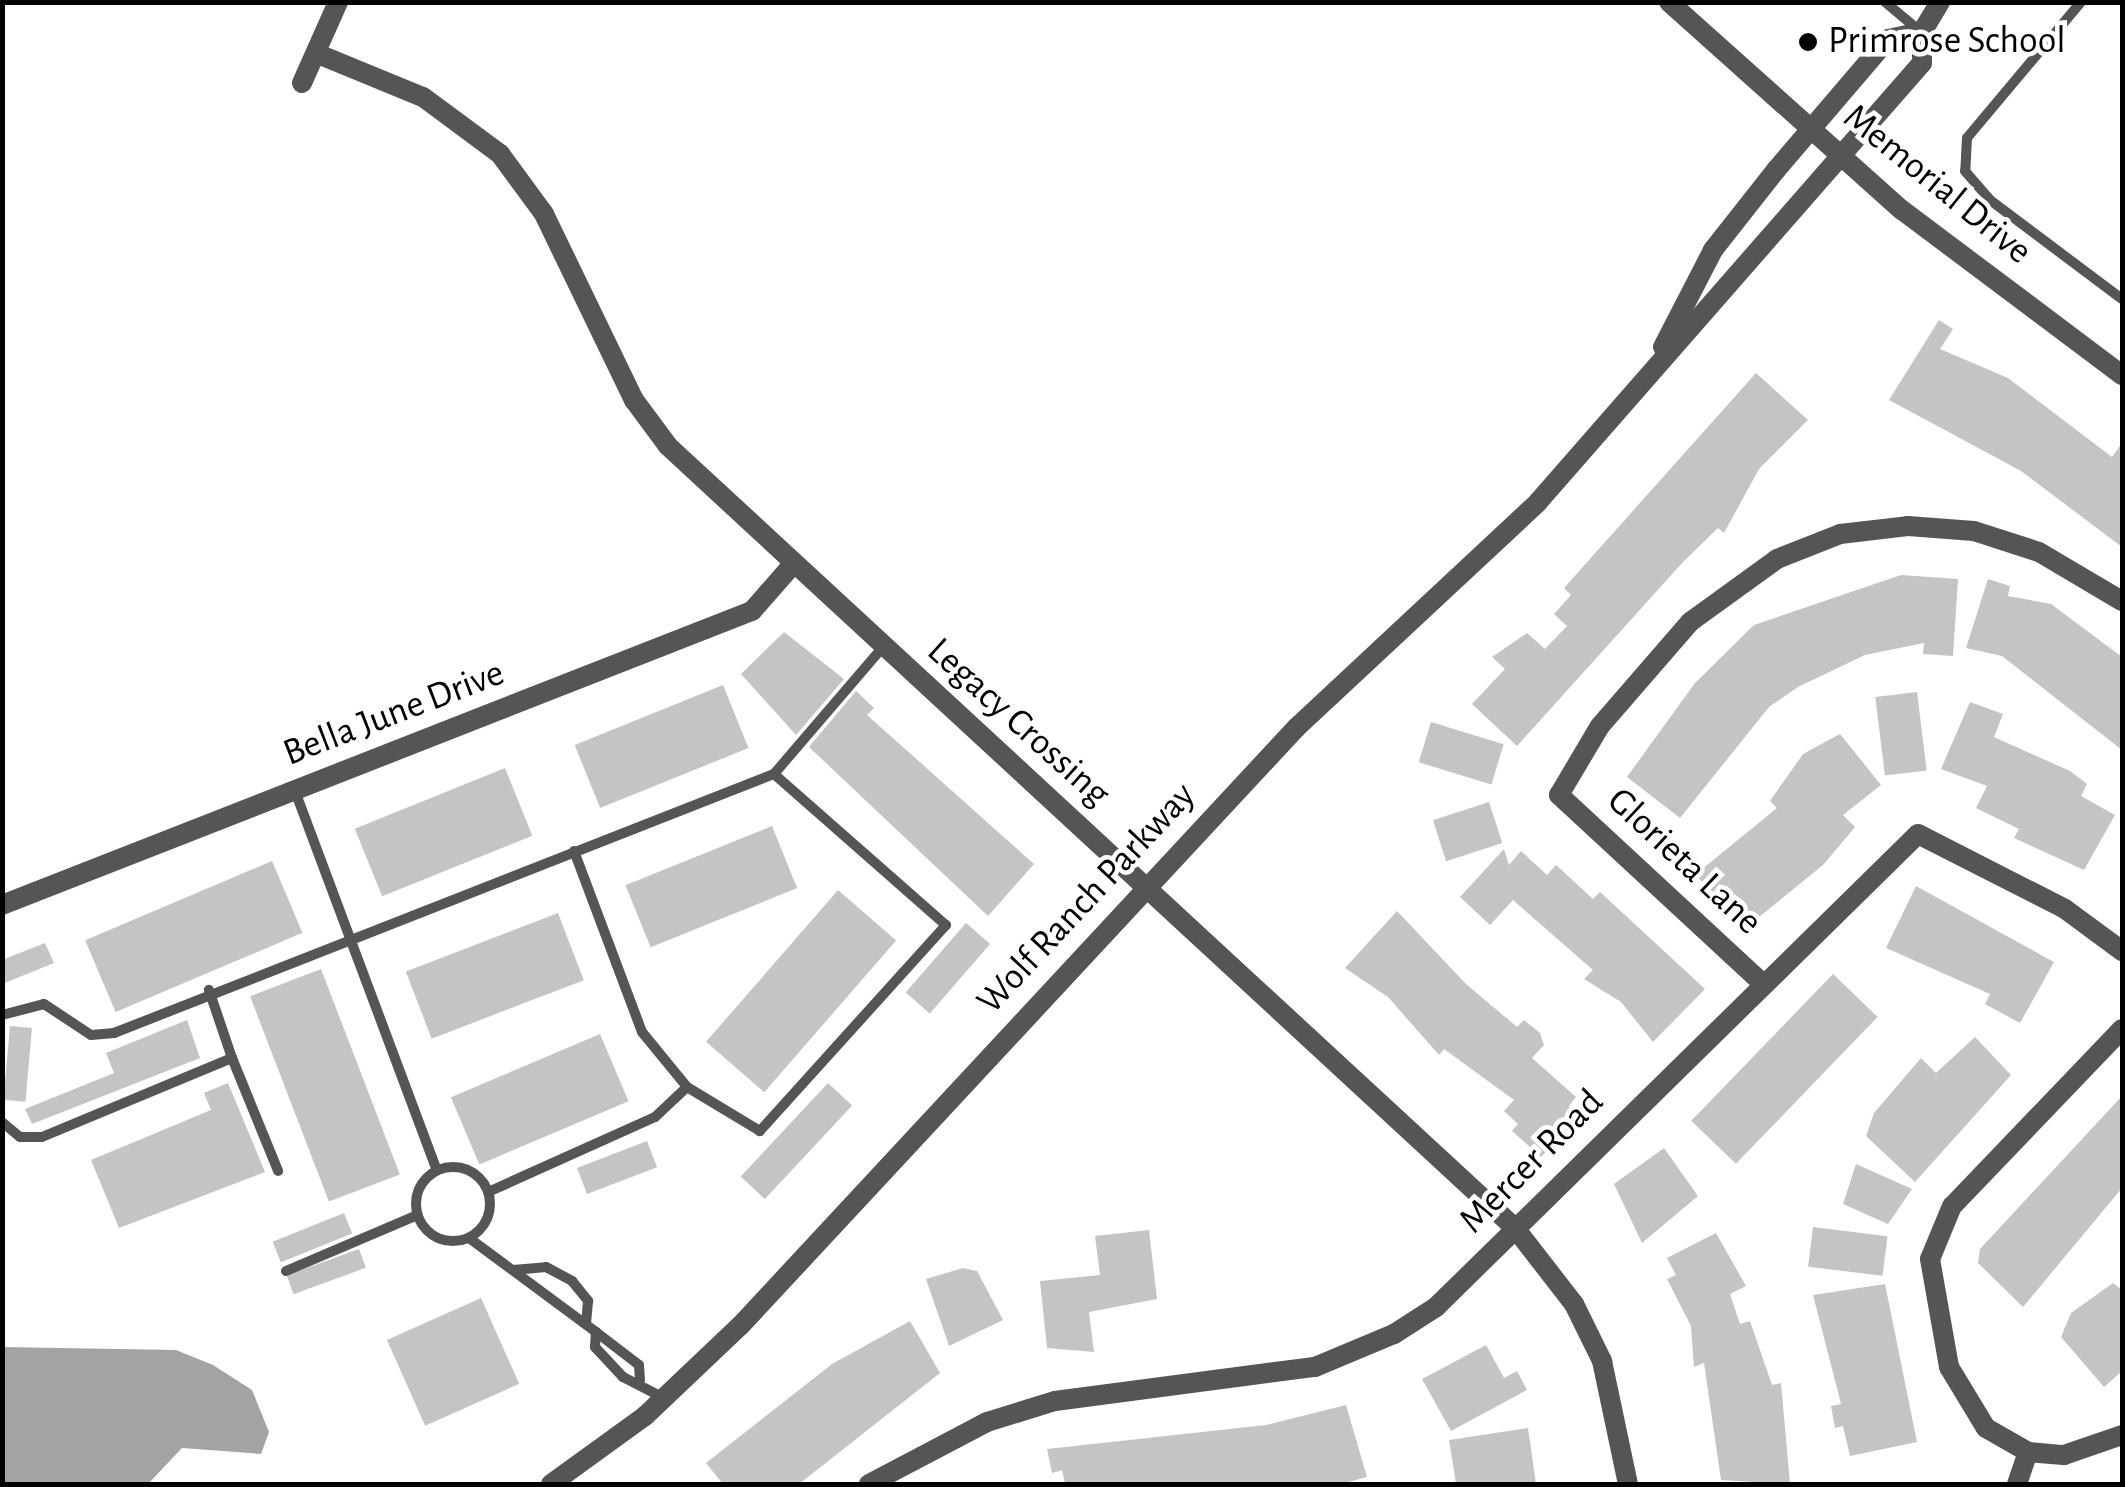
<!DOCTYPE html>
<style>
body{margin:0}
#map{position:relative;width:2125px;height:1487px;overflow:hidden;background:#fff;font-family:"Alegreya Sans",sans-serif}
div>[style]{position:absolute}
.water>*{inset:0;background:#a3a3a3}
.building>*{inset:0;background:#c4c4c4;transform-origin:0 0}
.service>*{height:10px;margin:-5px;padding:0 5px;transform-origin:5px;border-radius:5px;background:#555}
.service>.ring{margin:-5px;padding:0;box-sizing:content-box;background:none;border:10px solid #555;border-radius:50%}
.minor>*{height:20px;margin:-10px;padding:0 10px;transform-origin:10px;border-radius:10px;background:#555}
.tertiary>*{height:20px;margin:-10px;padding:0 10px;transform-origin:10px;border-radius:10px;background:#555}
.dots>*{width:28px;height:28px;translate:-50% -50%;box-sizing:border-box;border:5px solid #fff;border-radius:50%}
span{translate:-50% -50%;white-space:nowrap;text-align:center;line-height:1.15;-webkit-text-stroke:9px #fff;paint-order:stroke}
.poi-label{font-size:38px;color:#000}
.left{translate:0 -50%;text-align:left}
.street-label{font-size:38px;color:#000}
.frame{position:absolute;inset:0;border:5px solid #000;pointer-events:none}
</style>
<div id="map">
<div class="water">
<i style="clip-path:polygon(3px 1347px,176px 1350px,213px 1365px,252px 1390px,269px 1432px,261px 1454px,182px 1448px,148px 1484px,4px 1484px)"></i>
</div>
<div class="building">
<i style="clip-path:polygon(1939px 320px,1953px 329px,1940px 349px,2008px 378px,2112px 457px,2122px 443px,2122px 547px,2021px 471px,1889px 400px)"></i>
<i style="clip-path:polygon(1756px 373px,1808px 420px,1759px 469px,1724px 533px,1718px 528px,1683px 562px,1517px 746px,1472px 704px,1505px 669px,1492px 657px,1527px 633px,1545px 649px,1567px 626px,1554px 614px,1571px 595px,1564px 588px)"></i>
<i style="clip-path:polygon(1901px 575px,1958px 579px,1953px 656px,1923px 654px,1924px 643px,1865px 655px,1798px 687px,1769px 707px,1680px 818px,1627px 777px,1695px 683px,1754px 625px)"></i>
<i style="clip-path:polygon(1988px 579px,2010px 586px,2008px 596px,2051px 604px,2122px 657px,2122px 750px,2002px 656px,1966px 648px)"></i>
<i style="clip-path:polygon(784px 632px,844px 679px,796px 735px,741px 674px)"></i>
<i style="left:723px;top:685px;width:68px;height:160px;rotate:68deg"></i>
<i style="clip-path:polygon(856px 691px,874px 708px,867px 715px,1034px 864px,988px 916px,809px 747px)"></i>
<i style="left:1917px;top:692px;width:79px;height:42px;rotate:83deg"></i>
<i style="clip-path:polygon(1970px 702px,2003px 714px,1994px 737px,2070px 771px,2087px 784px,2081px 796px,2115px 815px,2084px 870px,2014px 838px,2019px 829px,1976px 808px,1987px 786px,1941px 769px)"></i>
<i style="left:1431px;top:722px;width:76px;height:42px;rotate:17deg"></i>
<i style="clip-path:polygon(1840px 734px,1881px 785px,1843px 815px,1855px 827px,1823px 865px,1748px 926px,1695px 875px,1777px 808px,1770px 801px,1803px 754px)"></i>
<i style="left:505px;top:768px;width:73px;height:162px;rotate:68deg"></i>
<i style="left:1489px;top:802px;width:43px;height:59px;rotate:72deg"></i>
<i style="left:772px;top:826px;width:67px;height:158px;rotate:68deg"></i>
<i style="clip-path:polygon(1504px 849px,1509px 865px,1521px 851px,1547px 875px,1556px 865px,1593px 899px,1600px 892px,1705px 989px,1653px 1042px,1621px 1002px,1584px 979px,1593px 970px,1513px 900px,1490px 925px,1460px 897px)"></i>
<i style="left:272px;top:861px;width:78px;height:203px;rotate:67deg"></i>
<i style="clip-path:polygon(1916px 886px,2054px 962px,2020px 1023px,1985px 1004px,1990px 994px,1886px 948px)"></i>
<i style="left:838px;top:890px;width:77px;height:201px;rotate:41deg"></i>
<i style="clip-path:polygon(1397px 911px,1466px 984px,1517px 1027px,1524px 1020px,1540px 1033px,1544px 1045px,1532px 1058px,1576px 1097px,1569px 1106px,1579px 1116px,1541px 1157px,1512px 1131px,1518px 1124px,1504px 1111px,1514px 1100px,1444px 1049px,1439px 1055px,1388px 997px,1345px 968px)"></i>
<i style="left:558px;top:913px;width:72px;height:163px;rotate:69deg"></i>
<i style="left:966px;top:923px;width:32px;height:92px;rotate:41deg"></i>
<i style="clip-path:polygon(45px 943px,54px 963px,2px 984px,2px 960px)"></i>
<i style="left:321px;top:969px;width:220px;height:76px;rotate:69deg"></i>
<i style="left:1833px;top:974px;width:62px;height:204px;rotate:44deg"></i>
<i style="clip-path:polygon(187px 1020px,200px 1058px,32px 1124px,25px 1109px,114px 1073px,106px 1053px)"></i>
<i style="left:10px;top:1026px;width:22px;height:74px;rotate:5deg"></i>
<i style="left:600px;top:1034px;width:73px;height:162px;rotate:67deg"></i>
<i style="clip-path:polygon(1975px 1037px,2011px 1075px,1915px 1182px,1866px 1136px,1874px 1113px,1921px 1058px,1936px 1073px)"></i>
<i style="clip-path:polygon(228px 1083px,265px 1172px,119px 1228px,91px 1160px,211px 1110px,204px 1093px)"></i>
<i style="left:828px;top:1083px;width:33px;height:128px;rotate:43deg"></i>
<i style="clip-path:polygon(2122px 1096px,2122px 1188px,2023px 1307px,1978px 1263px,1980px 1249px)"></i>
<i style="left:647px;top:1141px;width:28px;height:75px;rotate:69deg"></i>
<i style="clip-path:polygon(1664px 1148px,1698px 1196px,1642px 1243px,1614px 1184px)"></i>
<i style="clip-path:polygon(1856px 1164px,1912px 1189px,1888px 1224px,1843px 1204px)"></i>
<i style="left:344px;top:1213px;width:22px;height:77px;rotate:68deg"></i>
<i style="left:1813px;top:1227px;width:75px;height:40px;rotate:7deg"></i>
<i style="clip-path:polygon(1149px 1230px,1157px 1299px,1089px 1312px,1094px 1352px,1047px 1348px,1040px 1281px,1100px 1275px,1095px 1236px)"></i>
<i style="clip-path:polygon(1716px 1233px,1746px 1286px,1730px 1294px,1740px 1324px,1750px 1321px,1772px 1385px,1781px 1383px,1790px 1484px,1721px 1480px,1704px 1363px,1694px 1367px,1691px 1326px,1667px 1279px,1676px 1275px,1667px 1258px)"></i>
<i style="left:359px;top:1249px;width:20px;height:77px;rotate:70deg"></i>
<i style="clip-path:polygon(963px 1268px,977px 1271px,1003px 1320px,949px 1346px,926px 1279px)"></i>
<i style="clip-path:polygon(2113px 1283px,2122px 1290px,2122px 1371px,2104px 1387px,2061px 1337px,2071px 1313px)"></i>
<i style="clip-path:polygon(1885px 1284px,1917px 1442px,1850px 1456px,1843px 1426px,1835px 1428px,1831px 1406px,1841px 1404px,1813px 1295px)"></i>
<i style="left:481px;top:1298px;width:94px;height:103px;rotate:66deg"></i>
<i style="clip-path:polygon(910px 1321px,940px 1373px,799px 1484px,723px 1484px,706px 1463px,832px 1364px)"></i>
<i style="clip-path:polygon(1486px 1345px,1504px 1378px,1517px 1371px,1527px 1390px,1451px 1431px,1422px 1379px)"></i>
<i style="clip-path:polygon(1346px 1405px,1367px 1477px,1341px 1484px,1065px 1484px,1062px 1470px,1052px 1473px,1047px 1449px,1266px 1425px)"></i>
<i style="clip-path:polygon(1528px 1428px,1536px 1484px,1456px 1484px,1449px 1440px)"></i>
</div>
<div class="service">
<i style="left:1885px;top:2px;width:47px;rotate:39.8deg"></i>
<i style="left:2081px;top:2px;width:177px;rotate:130deg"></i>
<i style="left:1967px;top:138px;width:33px;rotate:93deg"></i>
<i style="left:1965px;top:171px;width:38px;rotate:49deg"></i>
<i style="left:1990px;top:200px;width:165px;rotate:36.9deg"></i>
<i style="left:774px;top:774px;width:166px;rotate:-49.4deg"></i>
<i style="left:295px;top:791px;width:405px;rotate:69.5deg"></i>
<i style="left:574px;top:851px;width:193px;rotate:69.4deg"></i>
<i style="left:642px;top:1032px;width:71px;rotate:50.7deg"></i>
<i style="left:2px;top:1015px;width:43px;rotate:-14.7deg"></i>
<i style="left:44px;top:1004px;width:56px;rotate:33.4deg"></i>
<i style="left:91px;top:1035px;width:23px;rotate:-5deg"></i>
<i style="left:114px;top:1033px;width:709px;rotate:-21.43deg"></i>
<i style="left:774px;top:774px;width:229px;rotate:41.3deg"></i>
<i style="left:946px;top:925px;width:278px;rotate:132.1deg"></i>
<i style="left:760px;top:1131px;width:85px;rotate:-148.9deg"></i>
<i style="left:687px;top:1087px;width:44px;rotate:136.8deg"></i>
<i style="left:655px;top:1117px;width:183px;rotate:155.8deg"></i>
<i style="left:232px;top:1058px;width:122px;rotate:67.8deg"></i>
<i style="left:2px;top:1122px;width:23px;rotate:40deg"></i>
<i style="left:20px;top:1137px;width:22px"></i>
<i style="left:42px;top:1137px;width:206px;rotate:-22.6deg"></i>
<i style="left:232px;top:1058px;width:72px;rotate:-108.7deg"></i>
<i class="ring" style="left:416px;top:1167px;width:64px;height:64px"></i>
<i style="left:469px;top:1238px;width:158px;rotate:36.5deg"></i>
<i style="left:513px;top:1270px;width:33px;rotate:-5deg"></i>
<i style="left:546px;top:1267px;width:30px;rotate:28deg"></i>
<i style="left:572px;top:1281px;width:26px;rotate:51deg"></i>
<i style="left:588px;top:1301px;width:23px;rotate:95deg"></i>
<i style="left:286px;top:1271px;width:142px;rotate:-23.1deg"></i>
<i style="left:640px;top:1380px;width:15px;rotate:-94deg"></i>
<i style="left:639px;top:1365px;width:54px;rotate:-142.5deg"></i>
<i style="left:596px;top:1332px;width:15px;rotate:94deg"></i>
<i style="left:595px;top:1347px;width:41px;rotate:47deg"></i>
<i style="left:623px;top:1377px;width:46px;rotate:27.1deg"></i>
</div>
<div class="minor">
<i style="left:1669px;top:2px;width:312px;rotate:41.8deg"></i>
<i style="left:1902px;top:210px;width:275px;rotate:36.9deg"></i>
<i style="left:318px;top:54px;width:113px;rotate:22.3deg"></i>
<i style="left:423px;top:97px;width:96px;rotate:36.5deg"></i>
<i style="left:500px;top:154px;width:74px;rotate:53.7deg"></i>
<i style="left:544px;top:214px;width:207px;rotate:64.2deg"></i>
<i style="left:634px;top:400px;width:57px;rotate:53.5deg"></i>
<i style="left:668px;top:446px;width:1153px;rotate:42.72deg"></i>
<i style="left:1515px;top:1228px;width:96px;rotate:52.2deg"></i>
<i style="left:1574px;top:1304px;width:64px;rotate:63.8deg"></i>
<i style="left:1602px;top:1361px;width:126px;rotate:78.1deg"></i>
<i style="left:302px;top:83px;width:89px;rotate:-66deg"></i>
<i style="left:2px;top:905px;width:806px;rotate:-21.41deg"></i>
<i style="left:752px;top:611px;width:64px;rotate:-48.8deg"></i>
<i style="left:1760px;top:981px;width:274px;rotate:-137.2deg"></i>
<i style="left:1559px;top:795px;width:80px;rotate:-59.3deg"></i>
<i style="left:1600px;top:726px;width:138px;rotate:-49.1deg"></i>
<i style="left:1690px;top:622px;width:107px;rotate:-35.9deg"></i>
<i style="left:1777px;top:559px;width:68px;rotate:-21.6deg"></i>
<i style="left:1840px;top:534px;width:68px;rotate:-6.7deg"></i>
<i style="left:1908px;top:526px;width:66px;rotate:4.3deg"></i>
<i style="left:1974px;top:531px;width:68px;rotate:17.9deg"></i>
<i style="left:2039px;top:552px;width:96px;rotate:30.6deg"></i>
<i style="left:2122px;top:1029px;width:245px;rotate:133.8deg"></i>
<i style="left:1952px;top:1206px;width:57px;rotate:112.5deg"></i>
<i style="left:1930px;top:1259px;width:110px;rotate:80deg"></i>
<i style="left:1949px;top:1367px;width:71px;rotate:58.8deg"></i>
<i style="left:1986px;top:1428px;width:48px;rotate:29.7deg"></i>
<i style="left:2028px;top:1452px;width:36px;rotate:5deg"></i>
<i style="left:2064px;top:1455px;width:61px;rotate:-19deg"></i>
<i style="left:869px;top:1484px;width:133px;rotate:-27.7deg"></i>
<i style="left:987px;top:1422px;width:71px;rotate:-17.2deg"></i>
<i style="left:1055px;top:1401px;width:262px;rotate:-7.5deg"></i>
<i style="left:1315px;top:1367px;width:86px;rotate:-22.7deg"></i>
<i style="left:1394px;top:1334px;width:50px;rotate:-32.7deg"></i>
<i style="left:1436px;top:1307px;width:675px;rotate:-44.46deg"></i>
<i style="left:1918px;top:834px;width:165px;rotate:27deg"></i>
<i style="left:2065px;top:909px;width:71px;rotate:36.4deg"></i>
<i style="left:2017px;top:1484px;width:34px;rotate:-71deg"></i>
</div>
<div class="tertiary">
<i style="left:1663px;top:347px;width:109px;rotate:-62.7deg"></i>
<i style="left:1713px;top:250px;width:102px;rotate:-51.8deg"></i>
<i style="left:1776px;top:170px;width:172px;rotate:-49.5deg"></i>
<i style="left:1888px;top:39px;width:35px;rotate:-12deg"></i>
<i style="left:551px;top:1484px;width:116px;rotate:-35.9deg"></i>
<i style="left:645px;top:1416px;width:131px;rotate:-43.5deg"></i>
<i style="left:740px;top:1326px;width:817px;rotate:-47.08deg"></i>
<i style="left:1296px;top:728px;width:331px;rotate:-43deg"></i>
<i style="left:1538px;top:502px;width:583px;rotate:-48.82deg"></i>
<i style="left:1922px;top:63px;width:31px;rotate:-90deg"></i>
<i style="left:1922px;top:32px;width:35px;rotate:-59deg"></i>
</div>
<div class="dots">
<i style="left:1808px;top:42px;background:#000"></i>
</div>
<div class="poi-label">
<span class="left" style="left:1828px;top:42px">Primrose School</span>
</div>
<div class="street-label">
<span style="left:1937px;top:185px;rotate:39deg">Memorial Drive</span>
<span style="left:394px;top:714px;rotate:-21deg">Bella June Drive</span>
<span style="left:1018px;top:723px;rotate:42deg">Legacy Crossing</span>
<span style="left:1684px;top:862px;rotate:43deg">Glorieta Lane</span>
<span style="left:1087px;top:899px;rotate:-47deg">Wolf Ranch Parkway</span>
<span style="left:1532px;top:1162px;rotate:-45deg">Mercer Road</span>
</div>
<div class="frame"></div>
</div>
